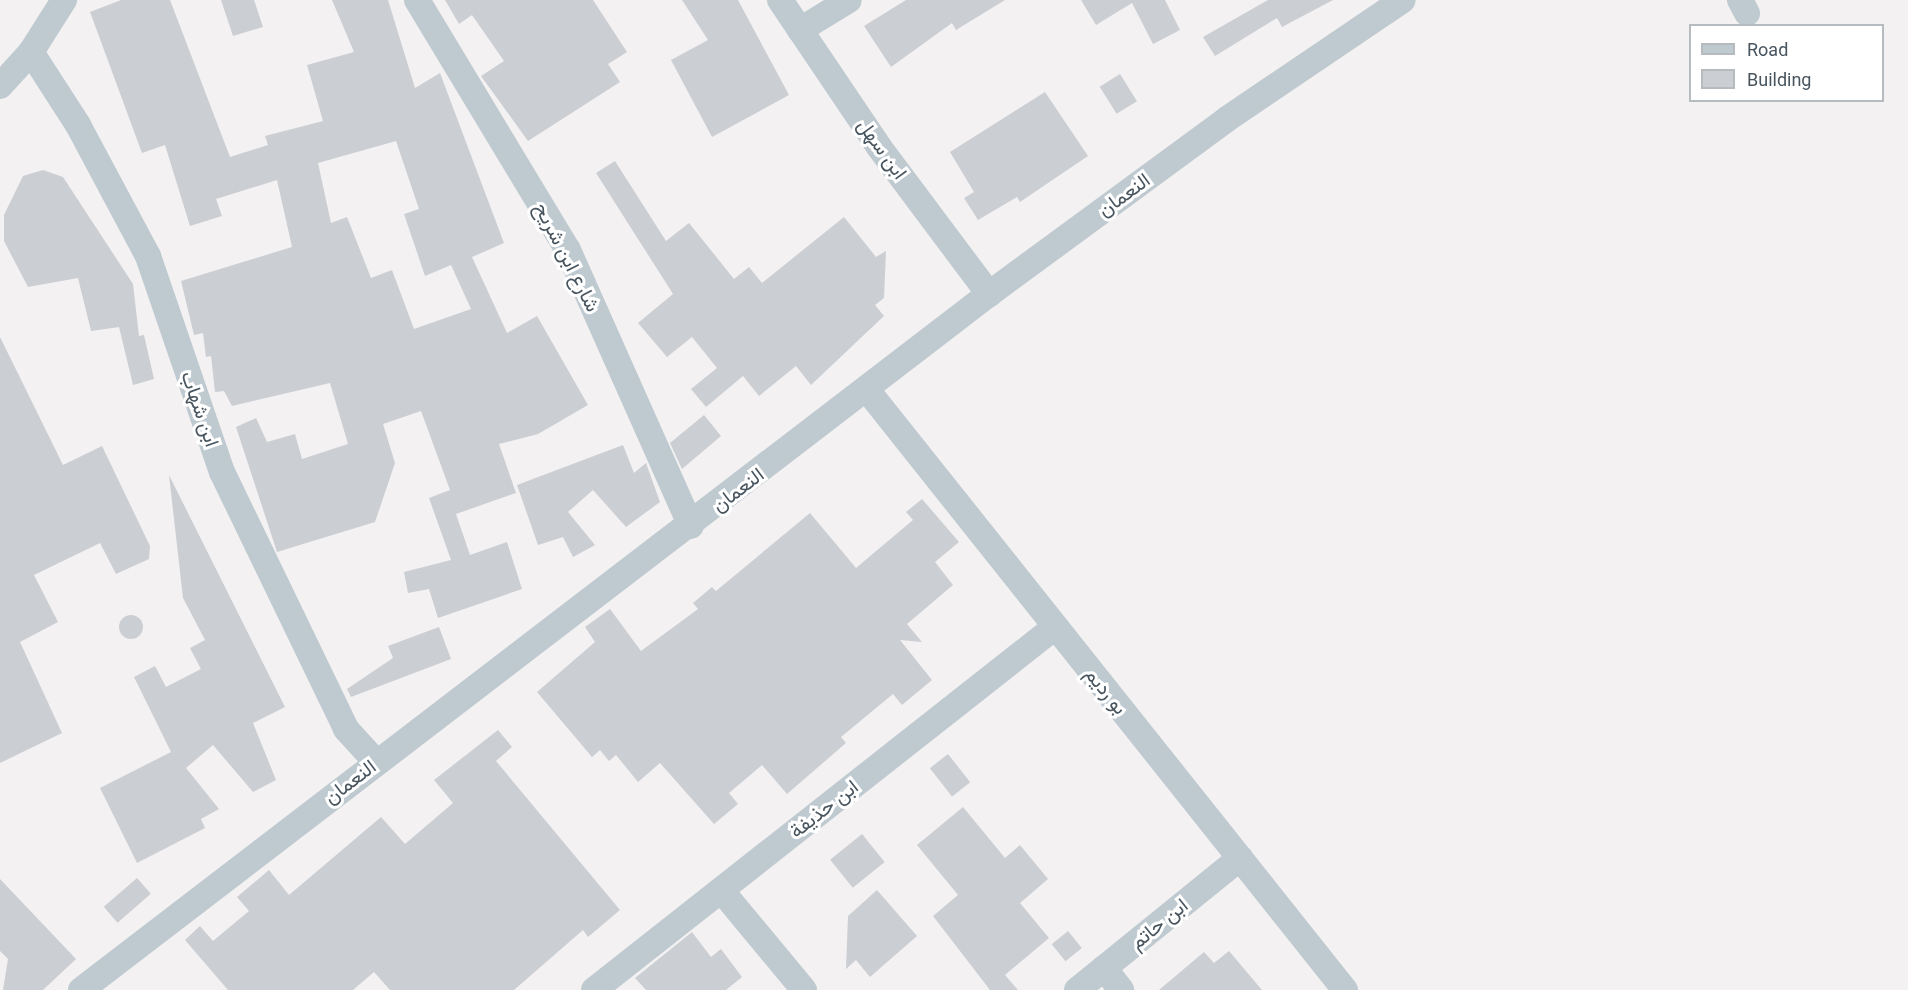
<!DOCTYPE html>
<meta charset="utf-8">
<style>
body{margin:0}
#map{position:relative;width:1908px;height:990px;overflow:hidden;background:#f3f1f1;font-family:Roboto,Vazirmatn,sans-serif}
div>[style]{position:absolute}
.building>*{inset:0;background:#cbced3;transform-origin:0 0}
.round{border-radius:50%}
.minor>*{height:26px;margin:-13px;padding:0 13px;transform-origin:13px;border-radius:13px;background:#bec9d0}
span{translate:-50% -50%;white-space:nowrap;text-align:center;line-height:1.15;-webkit-text-stroke:6px #fff;paint-order:stroke}
.street-label{font-size:20px;color:#48555f}
.legend{position:absolute;left:1689px;top:24px;width:195px;height:78px;box-sizing:border-box;background:#fff;border:2px solid #b6bbbf;margin:0;padding:8px 10px;list-style:none;font-size:18px;color:#48555f}
.legend li{display:flex;align-items:center;gap:12px;height:30px}
.legend b{width:30px;border:2px solid #b6bbbf}
</style>
<div id="map">
<div class="building">
<i style="clip-path:polygon(evenodd,121px 0,170px 0,230px 157px,268px 145px,265px 136px,323px 121px,307px 65px,354px 52px,332px 0,388px 0,415px 88px,440px 73px,504px 243px,472px 257px,507px 333px,537px 316px,588px 405px,538px 434px,499px 444px,516px 493px,456px 514px,470px 555px,507px 542px,522px 589px,438px 618px,429px 589px,408px 593px,404px 572px,451px 560px,429px 498px,450px 490px,421px 411px,383px 424px,395px 463px,375px 522px,277px 552px,236px 427px,256px 418px,267px 442px,295px 434px,302px 459px,348px 444px,330px 383px,232px 406px,224px 391px,215px 392px,211px 356px,206px 357px,203px 333px,194px 335px,181px 281px,292px 247px,277px 180px,216px 199px,222px 216px,190px 226px,165px 145px,142px 153px,90px 12px,121px 0,396px 141px,419px 209px,404px 214px,425px 276px,451px 265px,471px 309px,414px 329px,392px 270px,371px 278px,347px 217px,331px 223px,318px 163px,396px 141px)"></i>
<i style="clip-path:polygon(221px 0,254px 0,263px 27px,233px 36px)"></i>
<i style="clip-path:polygon(445px 0,593px 0,627px 52px,608px 64px,620px 82px,528px 141px,481px 76px,504px 61px,472px 15px,459px 24px)"></i>
<i style="clip-path:polygon(682px 0,738px 0,789px 95px,712px 137px,671px 60px,708px 40px)"></i>
<i style="clip-path:polygon(906px 0,1005px 0,956px 30px,952px 23px,891px 67px,864px 26px)"></i>
<i style="clip-path:polygon(1081px 0,1165px 0,1180px 30px,1153px 44px,1132px 3px,1096px 25px)"></i>
<i style="clip-path:polygon(1268px 0,1333px 0,1282px 27px,1277px 18px,1215px 56px,1203px 37px)"></i>
<i style="left:1120px;top:74px;width:32px;height:24px;rotate:58deg"></i>
<i style="clip-path:polygon(1045px 92px,1088px 156px,1020px 202px,1017px 197px,978px 220px,964px 198px,974px 192px,950px 152px)"></i>
<i style="clip-path:polygon(615px 161px,666px 241px,689px 223px,734px 279px,749px 267px,762px 283px,844px 217px,876px 257px,886px 251px,884px 298px,875px 305px,884px 316px,811px 385px,796px 366px,759px 396px,743px 376px,706px 407px,691px 389px,717px 368px,692px 337px,667px 357px,638px 323px,673px 294px,596px 173px)"></i>
<i style="clip-path:polygon(43px 170px,63px 177px,133px 284px,139px 336px,144px 335px,154px 379px,133px 385px,119px 327px,91px 331px,78px 278px,28px 287px,4px 241px,4px 215px,23px 176px)"></i>
<i style="clip-path:polygon(0 337px,63px 465px,102px 446px,150px 546px,149px 559px,116px 574px,100px 543px,34px 575px,58px 622px,20px 642px,62px 733px,0 763px)"></i>
<i style="clip-path:polygon(704px 415px,721px 436px,682px 469px,670px 443px)"></i>
<i style="clip-path:polygon(623px 445px,634px 473px,646px 463px,660px 502px,626px 527px,593px 490px,568px 512px,595px 545px,573px 557px,563px 537px,538px 545px,517px 485px)"></i>
<i style="clip-path:polygon(169px 475px,285px 707px,253px 723px,276px 780px,253px 792px,213px 745px,186px 768px,219px 809px,201px 819px,205px 828px,137px 863px,100px 788px,171px 752px,134px 677px,155px 666px,166px 687px,201px 669px,190px 648px,205px 640px,183px 598px)"></i>
<i style="clip-path:polygon(922px 499px,959px 542px,935px 562px,953px 585px,907px 624px,922px 642px,900px 640px,932px 680px,902px 705px,893px 694px,841px 737px,846px 743px,787px 794px,762px 765px,729px 793px,738px 804px,714px 824px,660px 763px,638px 782px,616px 755px,609px 761px,600px 750px,592px 757px,537px 692px,595px 642px,585px 627px,610px 609px,641px 651px,698px 609px,693px 603px,712px 587px,716px 591px,810px 513px,856px 568px,913px 520px,906px 512px)"></i>
<i class="round" style="left:119px;top:615px;width:24px;height:24px"></i>
<i style="clip-path:polygon(439px 627px,451px 659px,351px 697px,347px 689px,393px 658px,388px 646px)"></i>
<i style="clip-path:polygon(498px 730px,512px 747px,496px 761px,620px 910px,588px 937px,583px 930px,514px 990px,390px 990px,374px 972px,353px 990px,228px 990px,185px 940px,200px 926px,213px 941px,249px 911px,237px 897px,269px 870px,289px 895px,381px 817px,405px 844px,453px 803px,434px 780px)"></i>
<i style="left:948px;top:754px;width:36px;height:23px;rotate:52deg"></i>
<i style="clip-path:polygon(963px 807px,1005px 858px,1020px 845px,1048px 879px,1020px 903px,1049px 938px,1005px 975px,1018px 990px,990px 990px,933px 916px,958px 895px,917px 845px)"></i>
<i style="left:862px;top:834px;width:36px;height:41px;rotate:51deg"></i>
<i style="left:137px;top:878px;width:21px;height:44px;rotate:49deg"></i>
<i style="clip-path:polygon(0 879px,76px 959px,43px 990px,3px 990px,8px 959px,0 951px)"></i>
<i style="clip-path:polygon(877px 890px,917px 936px,870px 977px,856px 960px,846px 969px,848px 916px)"></i>
<i style="left:1068px;top:931px;width:22px;height:21px;rotate:51deg"></i>
<i style="clip-path:polygon(692px 932px,711px 957px,721px 949px,742px 977px,726px 990px,646px 990px,635px 978px)"></i>
<i style="clip-path:polygon(1229px 951px,1262px 990px,1159px 990px,1204px 952px,1214px 963px)"></i>
</div>
<div class="minor">
<i style="left:417px;top:0;width:292px;rotate:58.9deg"></i>
<i style="left:568px;top:250px;width:302px;rotate:66deg"></i>
<i style="left:780px;top:0;width:177px;rotate:56deg"></i>
<i style="left:879px;top:147px;width:184px;rotate:53.2deg"></i>
<i style="left:1740px;top:0;width:15px;rotate:62deg"></i>
<i style="left:800px;top:30px;width:57px;rotate:-31.5deg"></i>
<i style="left:31px;top:52px;width:87px;rotate:57.2deg"></i>
<i style="left:78px;top:125px;width:149px;rotate:61.9deg"></i>
<i style="left:148px;top:256px;width:228px;rotate:71.1deg"></i>
<i style="left:222px;top:472px;width:285px;rotate:64.2deg"></i>
<i style="left:346px;top:729px;width:45px;rotate:47.7deg"></i>
<i style="left:0;top:86px;width:46px;rotate:-47.6deg"></i>
<i style="left:31px;top:52px;width:62px;rotate:-57.6deg"></i>
<i style="left:868px;top:391px;width:766px;rotate:51.47deg"></i>
<i style="left:721px;top:890px;width:130px;rotate:50.3deg"></i>
<i style="left:1104px;top:968px;width:28px;rotate:52deg"></i>
<i style="left:81px;top:990px;width:1144px;rotate:-37.47deg"></i>
<i style="left:989px;top:294px;width:295px;rotate:-36.3deg"></i>
<i style="left:1227px;top:119px;width:212px;rotate:-34.1deg"></i>
<i style="left:594px;top:990px;width:587px;rotate:-38.22deg"></i>
<i style="left:1077px;top:990px;width:210px;rotate:-39deg"></i>
</div>
<div class="street-label">
<span style="left:882px;top:149px;rotate:54deg">ابن سهل</span>
<span style="left:1124px;top:195px;rotate:-36deg">النعمان</span>
<span style="left:567px;top:257px;rotate:63deg">شارع ابن شريح</span>
<span style="left:200px;top:409px;rotate:71deg">ابن شهاب</span>
<span style="left:738px;top:490px;rotate:-37deg">النعمان</span>
<span style="left:1106px;top:691px;rotate:51deg">بو رديم</span>
<span style="left:350px;top:782px;rotate:-37deg">النعمان</span>
<span style="left:824px;top:809px;rotate:-38deg">ابن حذيفة</span>
<span style="left:1159px;top:924px;rotate:-39deg">ابن حاتم</span>
</div>
<ul class="legend">
<li><b style="height:8px;background:#bec9d0"></b>Road</li>
<li><b style="height:16px;background:#cbced3"></b>Building</li>
</ul>
</div>
